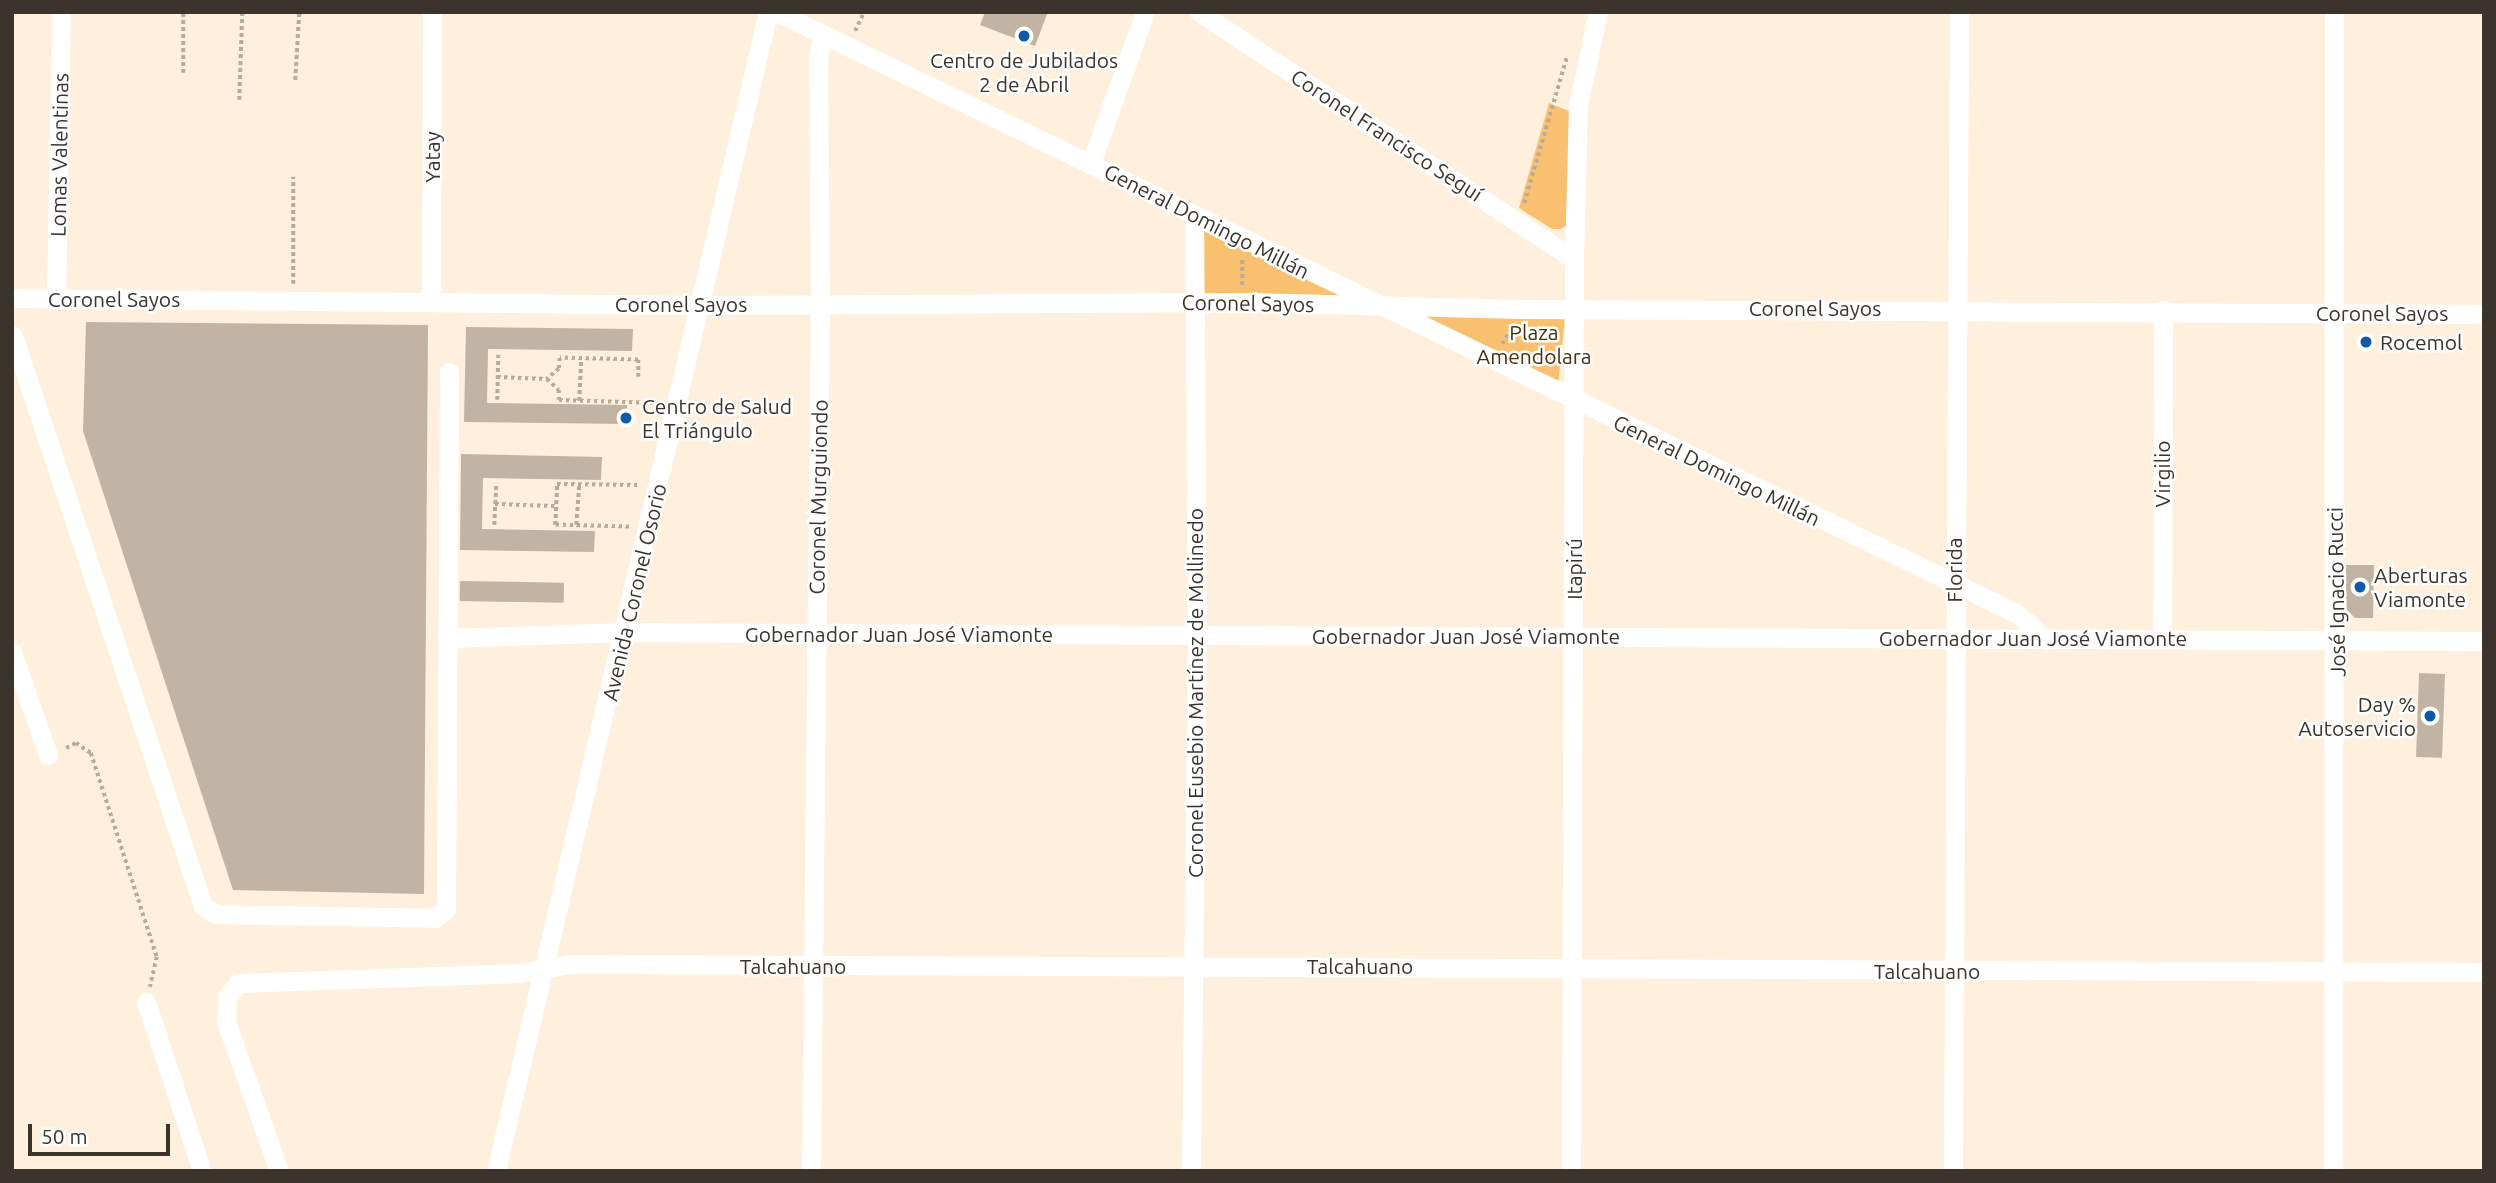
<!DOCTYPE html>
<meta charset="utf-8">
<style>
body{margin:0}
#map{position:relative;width:2496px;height:1183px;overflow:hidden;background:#fef0dd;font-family:Ubuntu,sans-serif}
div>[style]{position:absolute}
.green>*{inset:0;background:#f8c06f}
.building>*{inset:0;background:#c2b4a2;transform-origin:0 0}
.path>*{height:3.5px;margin-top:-1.75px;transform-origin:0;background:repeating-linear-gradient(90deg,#b6ab9c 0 3.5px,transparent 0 7px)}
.minor>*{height:19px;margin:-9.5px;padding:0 9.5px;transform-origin:9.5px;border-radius:9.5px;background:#fff}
.dots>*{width:19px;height:19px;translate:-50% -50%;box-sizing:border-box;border:4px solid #fff;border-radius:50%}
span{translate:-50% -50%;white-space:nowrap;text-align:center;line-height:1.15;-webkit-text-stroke:5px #fff;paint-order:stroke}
.poi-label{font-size:21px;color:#3a342d}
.left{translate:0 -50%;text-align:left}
.right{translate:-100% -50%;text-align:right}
.street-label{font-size:21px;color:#3a342d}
.park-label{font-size:21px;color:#48300b}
.frame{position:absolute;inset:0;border:14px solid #3a342d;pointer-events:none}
.scale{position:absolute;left:28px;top:1124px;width:142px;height:32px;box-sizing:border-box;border:4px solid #3a342d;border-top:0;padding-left:9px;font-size:21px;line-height:24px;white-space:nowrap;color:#3a342d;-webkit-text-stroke:5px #fff;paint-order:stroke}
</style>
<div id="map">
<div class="green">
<i style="clip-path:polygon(1549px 103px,1571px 112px,1566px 226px,1560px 229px,1552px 229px,1519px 208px)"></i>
<i style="clip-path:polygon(1194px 216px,1376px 304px,1565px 318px,1558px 386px,1376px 304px,1195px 302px)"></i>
</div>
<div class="building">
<i style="clip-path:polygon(985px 12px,1048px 12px,1035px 46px,980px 25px)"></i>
<i style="clip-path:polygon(86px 322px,428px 325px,424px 894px,233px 890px,83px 431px)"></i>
<i style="clip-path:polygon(466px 327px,633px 329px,632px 351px,488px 349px,487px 403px,627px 405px,627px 424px,464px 422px)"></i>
<i style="clip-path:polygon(461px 454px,602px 457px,601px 480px,483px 478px,482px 529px,595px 531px,594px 552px,460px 550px)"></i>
<i style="clip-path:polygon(2346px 565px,2374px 565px,2373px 618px,2355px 618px,2346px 609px)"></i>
<i style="left:460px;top:581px;width:104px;height:20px;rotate:1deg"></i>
<i style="left:2419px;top:673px;width:26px;height:84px;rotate:2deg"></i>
</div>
<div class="path">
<i style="left:855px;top:31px;width:21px;rotate:-65deg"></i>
<i style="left:183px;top:73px;width:61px;rotate:-90deg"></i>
<i style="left:295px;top:80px;width:68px;rotate:-86.6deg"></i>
<i style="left:239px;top:100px;width:88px;rotate:-88deg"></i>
<i style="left:1524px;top:203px;width:153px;rotate:-73.7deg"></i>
<i style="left:293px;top:284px;width:107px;rotate:-90deg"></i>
<i style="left:1242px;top:285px;width:26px;rotate:-90deg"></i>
<i style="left:1502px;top:344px;width:19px;rotate:-58deg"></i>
<i style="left:497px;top:377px;width:50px;rotate:2.3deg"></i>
<i style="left:638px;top:377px;width:17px;rotate:-90deg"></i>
<i style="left:638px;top:360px;width:78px;rotate:-178.5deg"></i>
<i style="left:560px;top:358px;width:11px;rotate:95deg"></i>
<i style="left:559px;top:369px;width:16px;rotate:140deg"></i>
<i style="left:547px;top:379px;width:16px;rotate:43deg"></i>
<i style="left:559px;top:390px;width:10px;rotate:90deg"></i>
<i style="left:559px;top:400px;width:98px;rotate:1.8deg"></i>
<i style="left:497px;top:400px;width:45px;rotate:-88.7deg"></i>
<i style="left:579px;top:401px;width:42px;rotate:-87.3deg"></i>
<i style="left:495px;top:504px;width:60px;rotate:1.9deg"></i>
<i style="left:494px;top:525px;width:41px;rotate:-87.2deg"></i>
<i style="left:576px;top:525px;width:40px;rotate:-85.7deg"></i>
<i style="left:629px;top:527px;width:74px;rotate:-178.5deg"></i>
<i style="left:555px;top:525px;width:41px;rotate:-87.2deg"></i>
<i style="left:557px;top:484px;width:80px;rotate:0.7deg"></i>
<i style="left:66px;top:748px;width:11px;rotate:-27deg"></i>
<i style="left:76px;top:743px;width:18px;rotate:34deg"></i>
<i style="left:91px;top:753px;width:214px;rotate:72.1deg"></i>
<i style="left:157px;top:957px;width:31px;rotate:103deg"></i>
</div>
<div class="minor">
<i style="left:777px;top:12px;width:1379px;rotate:25.88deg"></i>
<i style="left:2018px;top:614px;width:38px;rotate:43deg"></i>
<i style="left:1199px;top:12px;width:449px;rotate:33.4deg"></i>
<i style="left:1091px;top:163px;width:160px;rotate:-70.3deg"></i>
<i style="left:12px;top:298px;width:687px;rotate:0.58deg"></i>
<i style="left:699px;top:305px;width:553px;rotate:-0.31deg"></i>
<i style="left:1252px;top:302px;width:266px;rotate:1.5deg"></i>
<i style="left:1518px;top:309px;width:966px;rotate:0.3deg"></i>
<i style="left:56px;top:299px;width:287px;rotate:-89deg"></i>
<i style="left:431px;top:301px;width:289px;rotate:-89.8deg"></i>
<i style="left:13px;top:336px;width:601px;rotate:71.57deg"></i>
<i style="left:203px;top:906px;width:15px;rotate:32deg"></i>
<i style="left:216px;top:914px;width:219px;rotate:1deg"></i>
<i style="left:435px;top:918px;width:14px;rotate:-39deg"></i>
<i style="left:446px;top:909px;width:537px;rotate:-89.68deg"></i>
<i style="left:447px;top:638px;width:179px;rotate:-1.9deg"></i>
<i style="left:626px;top:632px;width:1858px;rotate:0.28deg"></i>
<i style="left:2162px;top:638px;width:328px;rotate:-89.8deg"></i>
<i style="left:12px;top:652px;width:109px;rotate:70.7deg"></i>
<i style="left:146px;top:1002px;width:178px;rotate:71.7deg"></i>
<i style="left:279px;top:1171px;width:159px;rotate:-109.5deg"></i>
<i style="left:226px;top:1021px;width:24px;rotate:-88deg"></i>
<i style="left:227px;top:997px;width:18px;rotate:-52deg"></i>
<i style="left:238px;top:983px;width:281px;rotate:-2deg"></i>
<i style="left:519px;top:973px;width:52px;rotate:-10deg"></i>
<i style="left:570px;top:964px;width:1914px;rotate:0.24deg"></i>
<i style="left:496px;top:1171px;width:1190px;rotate:-76.79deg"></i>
<i style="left:811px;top:1171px;width:867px;rotate:-89.41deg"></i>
<i style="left:820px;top:304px;width:244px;rotate:-90.5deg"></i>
<i style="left:818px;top:60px;width:26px;rotate:-81deg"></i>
<i style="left:1191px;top:1171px;width:535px;rotate:-89.36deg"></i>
<i style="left:1197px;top:636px;width:420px;rotate:-90.4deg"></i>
<i style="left:1571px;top:1171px;width:912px;rotate:-89.81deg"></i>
<i style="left:1574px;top:259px;width:154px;rotate:-88.5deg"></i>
<i style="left:1578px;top:105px;width:95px;rotate:-77.9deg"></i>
<i style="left:1953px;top:1171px;width:1159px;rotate:-89.7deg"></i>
<i style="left:2333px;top:1171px;width:1159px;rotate:-89.95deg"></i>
</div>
<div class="dots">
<i style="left:1024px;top:36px;background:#0e59a8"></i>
<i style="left:2366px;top:342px;background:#0e59a8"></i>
<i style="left:626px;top:418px;background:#0e59a8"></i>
<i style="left:2360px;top:587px;background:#0e59a8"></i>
<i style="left:2430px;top:716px;background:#0e59a8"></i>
</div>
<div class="poi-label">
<span style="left:1024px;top:72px">Centro de Jubilados<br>2 de Abril</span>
<span class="left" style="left:2380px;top:342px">Rocemol</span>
<span class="left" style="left:642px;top:418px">Centro de Salud<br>El Triángulo</span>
<span class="left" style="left:2374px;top:587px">Aberturas<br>Viamonte</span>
<span class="right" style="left:2416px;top:716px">Day %<br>Autoservicio</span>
</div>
<div class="street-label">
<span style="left:1387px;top:135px;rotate:33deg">Coronel Francisco Seguí</span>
<span style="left:59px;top:155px;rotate:-89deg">Lomas Valentinas</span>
<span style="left:432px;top:157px;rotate:-90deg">Yatay</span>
<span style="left:1207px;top:221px;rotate:27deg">General Domingo Millán</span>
<span style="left:114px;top:299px">Coronel Sayos</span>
<span style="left:1248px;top:303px;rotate:1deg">Coronel Sayos</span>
<span style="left:681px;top:304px">Coronel Sayos</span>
<span style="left:1815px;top:308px">Coronel Sayos</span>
<span style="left:2382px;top:313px">Coronel Sayos</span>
<span style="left:1717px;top:470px;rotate:26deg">General Domingo Millán</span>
<span style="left:2162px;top:474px;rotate:-90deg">Virgilio</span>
<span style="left:818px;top:497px;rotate:-89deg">Coronel Murguiondo</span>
<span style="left:1574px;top:569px;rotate:-90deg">Itapirú</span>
<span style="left:1954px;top:570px;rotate:-90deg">Florida</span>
<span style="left:634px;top:592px;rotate:-77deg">Avenida Coronel Osorio</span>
<span style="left:2336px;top:592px;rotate:-91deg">José Ignacio Rucci</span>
<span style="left:899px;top:634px">Gobernador Juan José Viamonte</span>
<span style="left:1466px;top:636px">Gobernador Juan José Viamonte</span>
<span style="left:2033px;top:638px">Gobernador Juan José Viamonte</span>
<span style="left:1195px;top:693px;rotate:-90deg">Coronel Eusebio Martínez de Mollinedo</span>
<span style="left:793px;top:966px">Talcahuano</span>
<span style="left:1360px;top:966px">Talcahuano</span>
<span style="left:1927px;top:971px">Talcahuano</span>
</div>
<div class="park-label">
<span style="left:1534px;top:344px">Plaza<br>Amendolara</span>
</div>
<div class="frame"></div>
<div class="scale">50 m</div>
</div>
